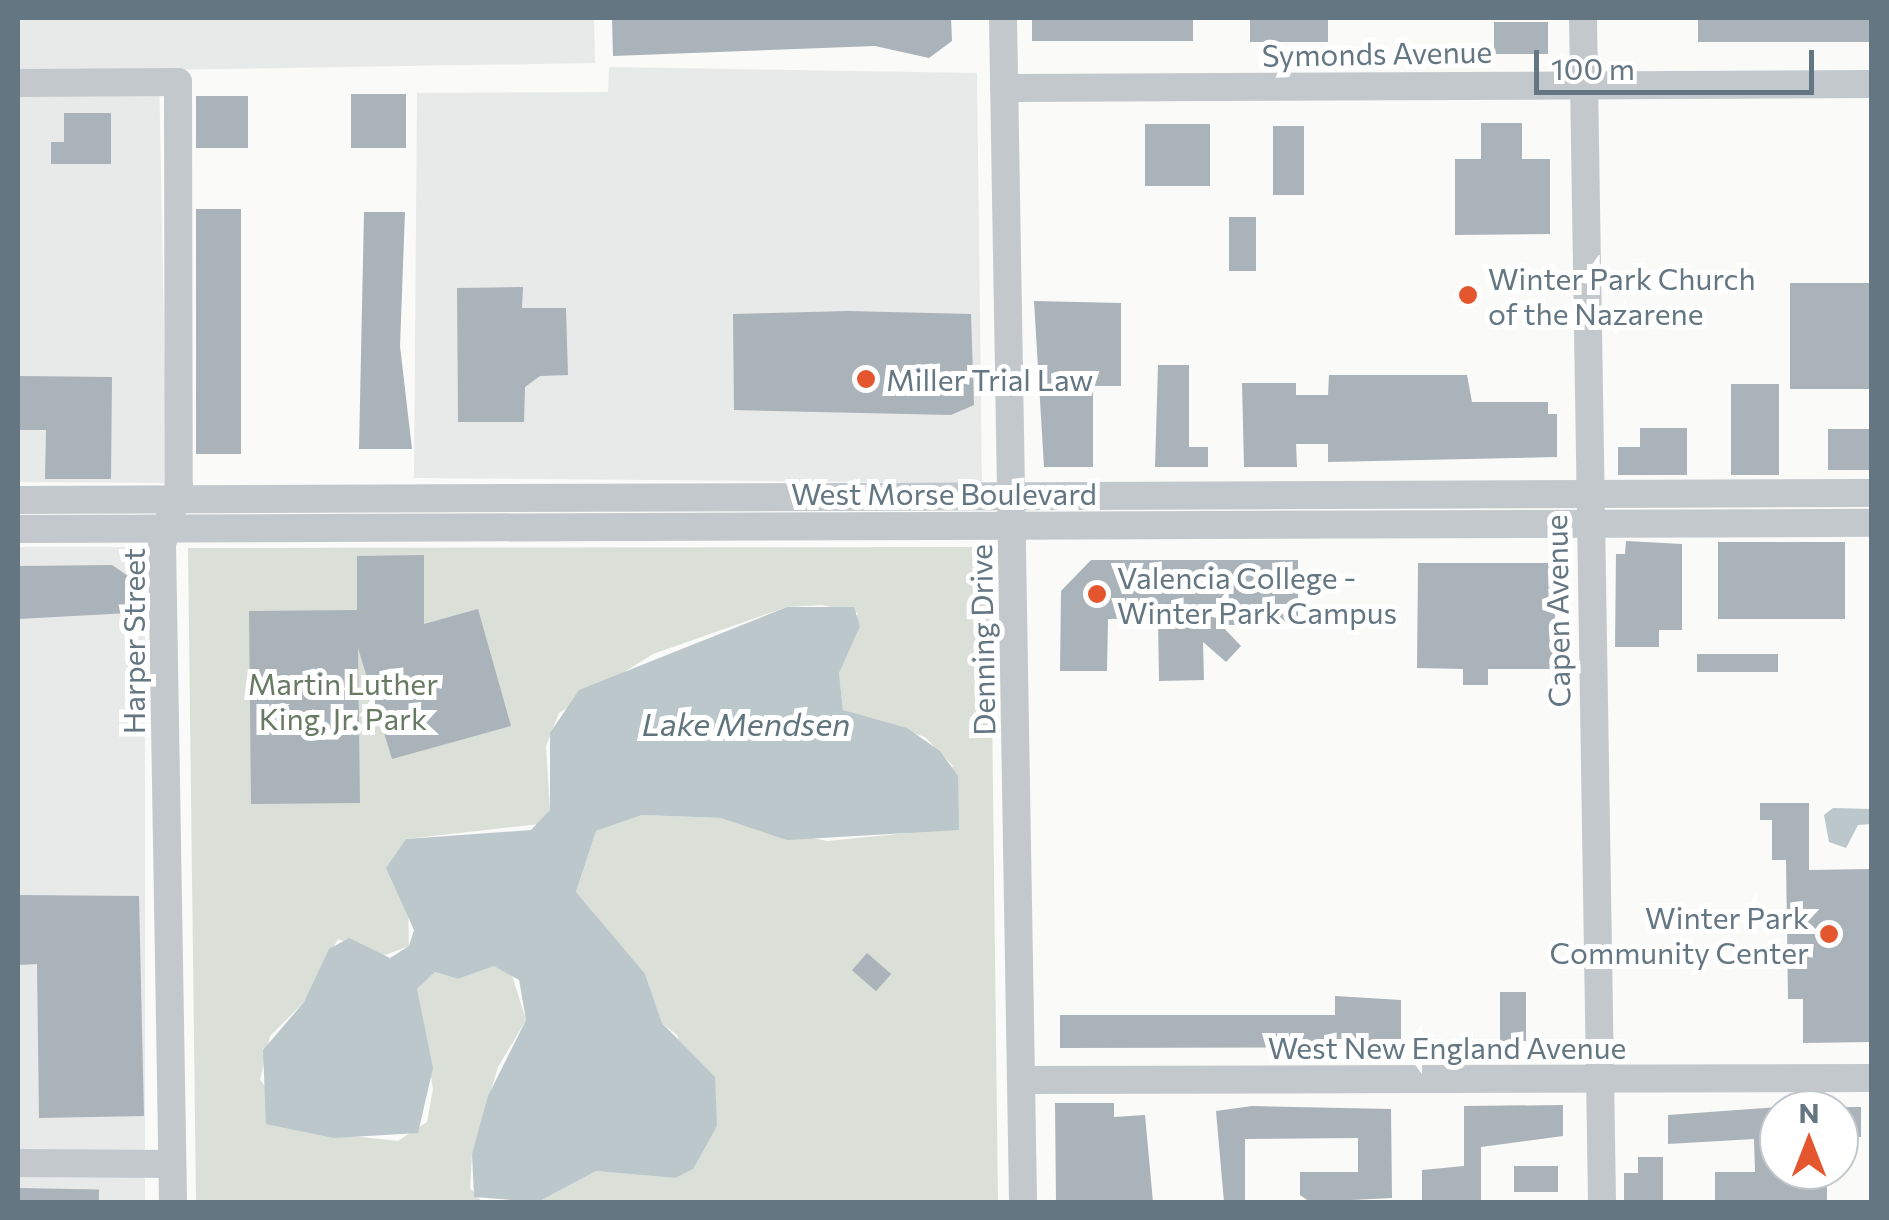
<!DOCTYPE html>
<style>
body{margin:0}
#map{position:relative;width:1889px;height:1220px;overflow:hidden;background:#fafaf8;font-family:Commissioner,sans-serif}
div>[style]{position:absolute}
.built>*{inset:0;background:#e8e9e9;transform-origin:0 0}
.green>*{inset:0;background:#dadfd7}
.water>*{inset:0;background:#bbc7cb}
.building>*{inset:0;background:#aab3b9;transform-origin:0 0}
.minor>*{height:28px;margin:-14px;padding:0 14px;transform-origin:14px;border-radius:14px;background:#c3c8cc}
.dots>*{width:28px;height:28px;translate:-50% -50%;box-sizing:border-box;border:5px solid #fff;border-radius:50%}
span{translate:-50% -50%;white-space:nowrap;text-align:center;line-height:1.15;-webkit-text-stroke:10px #fff;paint-order:stroke}
.street-label{font-size:30px;color:#657683}
.poi-label{font-size:30px;color:#657683}
.left{translate:0 -50%;text-align:left}
.right{translate:-100% -50%;text-align:right}
.park-label{font-size:30px;color:#687a64}
.water-label{font-size:32px;color:#60757c;font-style:italic}
.frame{position:absolute;inset:0;border:20px solid #657683;pointer-events:none}
.north{position:absolute;left:1759px;top:1090px;width:100px;height:100px;box-sizing:border-box;background:#fff;border:2px solid #c1c8cd;border-radius:50%;rotate:0deg;font-size:28px;font-weight:700;line-height:40px;text-align:center;color:#657683}
.north::after{content:'';display:block;margin:auto;width:35px;height:45px;background:#e4572e;clip-path:polygon(50% 0,100% 100%,50% 72%,0 100%)}
.scale{position:absolute;left:1534px;top:50px;width:280px;height:45px;box-sizing:border-box;border:5px solid #657683;border-top:0;padding-left:12px;font-size:30px;line-height:35px;white-space:nowrap;color:#657683;-webkit-text-stroke:8px #fff;paint-order:stroke}
</style>
<div id="map">
<div class="built">
<i style="clip-path:polygon(18px 18px,594px 18px,595px 63px,159px 70px,167px 483px,18px 482px)"></i>
<i style="clip-path:polygon(609px 67px,977px 73px,982px 483px,414px 478px,417px 93px,608px 92px)"></i>
<i style="left:18px;top:547px;width:127px;height:655px"></i>
</div>
<div class="green">
<i style="clip-path:polygon(990px 547px,998px 1202px,538px 1202px,596px 1171px,675px 1178px,678px 1036px,662px 1023px,645px 975px,576px 892px,596px 831px,642px 815px,721px 818px,827px 841px,908px 833px,953px 766px,925px 737px,843px 710px,839px 673px,858px 613px,822px 605px,787px 607px,653px 654px,559px 713px,546px 746px,550px 810px,540px 824px,406px 839px,409px 946px,380px 957px,338px 939px,304px 1002px,270px 1036px,260px 1080px,305px 1131px,398px 1141px,427px 1122px,433px 1089px,417px 989px,435px 972px,458px 979px,494px 966px,511px 972px,526px 1020px,498px 1067px,472px 1154px,470px 1188px,482px 1202px,196px 1202px,188px 548px)"></i>
</div>
<div class="water">
<i style="clip-path:polygon(787px 607px,854px 607px,860px 626px,839px 673px,843px 710px,907px 728px,940px 751px,958px 776px,959px 830px,787px 840px,721px 818px,642px 815px,596px 831px,576px 892px,645px 974px,662px 1023px,715px 1077px,717px 1126px,693px 1169px,675px 1178px,596px 1171px,538px 1202px,474px 1197px,472px 1154px,488px 1096px,526px 1020px,519px 980px,494px 966px,458px 979px,435px 972px,417px 989px,433px 1068px,418px 1133px,334px 1138px,266px 1124px,263px 1050px,304px 1002px,329px 949px,349px 938px,390px 958px,409px 946px,414px 930px,386px 868px,406px 839px,531px 830px,550px 810px,550px 733px,579px 690px)"></i>
<i style="clip-path:polygon(1833px 808px,1871px 809px,1871px 824px,1858px 825px,1846px 848px,1829px 842px,1824px 815px)"></i>
</div>
<div class="building">
<i style="clip-path:polygon(612px 18px,951px 18px,952px 41px,929px 58px,875px 46px,613px 56px)"></i>
<i style="left:1032px;top:18px;width:161px;height:23px"></i>
<i style="left:1250px;top:18px;width:78px;height:24px"></i>
<i style="left:1698px;top:18px;width:174px;height:24px"></i>
<i style="left:1494px;top:22px;width:54px;height:32px"></i>
<i style="left:351px;top:94px;width:55px;height:54px"></i>
<i style="left:196px;top:96px;width:52px;height:52px"></i>
<i style="clip-path:polygon(64px 113px,111px 113px,111px 164px,51px 164px,51px 142px,64px 142px)"></i>
<i style="clip-path:polygon(1481px 123px,1522px 123px,1522px 159px,1550px 159px,1550px 234px,1455px 235px,1455px 159px,1481px 159px)"></i>
<i style="left:1210px;top:124px;width:62px;height:65px;rotate:90deg"></i>
<i style="left:1273px;top:126px;width:31px;height:69px"></i>
<i style="left:196px;top:209px;width:45px;height:245px"></i>
<i style="clip-path:polygon(364px 212px,405px 212px,400px 346px,412px 449px,359px 449px)"></i>
<i style="left:1229px;top:217px;width:27px;height:54px"></i>
<i style="left:1790px;top:283px;width:82px;height:106px"></i>
<i style="clip-path:polygon(523px 287px,522px 308px,566px 308px,568px 375px,540px 376px,525px 387px,524px 422px,458px 422px,457px 288px)"></i>
<i style="clip-path:polygon(1034px 301px,1121px 303px,1121px 386px,1093px 386px,1093px 467px,1044px 467px)"></i>
<i style="clip-path:polygon(848px 311px,971px 314px,974px 405px,951px 415px,734px 410px,733px 314px)"></i>
<i style="clip-path:polygon(1158px 365px,1189px 365px,1189px 447px,1208px 447px,1208px 467px,1155px 467px)"></i>
<i style="clip-path:polygon(1329px 375px,1467px 375px,1472px 402px,1548px 402px,1548px 414px,1557px 414px,1557px 457px,1328px 462px,1328px 444px,1296px 444px,1297px 467px,1244px 467px,1242px 383px,1296px 383px,1296px 395px,1328px 395px)"></i>
<i style="clip-path:polygon(18px 376px,112px 377px,111px 479px,45px 479px,46px 430px,18px 430px)"></i>
<i style="left:1731px;top:384px;width:48px;height:91px"></i>
<i style="clip-path:polygon(1640px 428px,1687px 428px,1687px 475px,1618px 475px,1618px 447px,1640px 447px)"></i>
<i style="left:1828px;top:429px;width:44px;height:41px"></i>
<i style="clip-path:polygon(1626px 541px,1682px 544px,1682px 630px,1659px 630px,1659px 647px,1615px 647px,1616px 554px,1625px 554px)"></i>
<i style="left:1718px;top:542px;width:127px;height:77px"></i>
<i style="clip-path:polygon(424px 555px,424px 624px,478px 609px,511px 726px,392px 759px,358px 648px,360px 803px,251px 804px,249px 611px,357px 610px,357px 556px)"></i>
<i style="clip-path:polygon(1091px 560px,1298px 560px,1298px 625px,1221px 625px,1241px 646px,1226px 662px,1203px 642px,1204px 680px,1159px 681px,1158px 618px,1108px 619px,1107px 671px,1060px 671px,1061px 591px)"></i>
<i style="clip-path:polygon(1418px 563px,1555px 563px,1555px 669px,1488px 669px,1488px 685px,1463px 685px,1463px 669px,1417px 668px)"></i>
<i style="clip-path:polygon(112px 565px,128px 576px,129px 613px,18px 619px,18px 566px)"></i>
<i style="left:1697px;top:654px;width:81px;height:18px"></i>
<i style="clip-path:polygon(1760px 803px,1809px 803px,1809px 870px,1872px 869px,1872px 1042px,1803px 1043px,1803px 999px,1788px 999px,1786px 860px,1772px 860px,1772px 820px,1760px 820px)"></i>
<i style="clip-path:polygon(18px 895px,139px 896px,144px 1116px,39px 1118px,37px 964px,18px 965px)"></i>
<i style="left:867px;top:953px;width:32px;height:23px;rotate:41deg"></i>
<i style="left:1500px;top:992px;width:26px;height:49px"></i>
<i style="clip-path:polygon(1335px 996px,1401px 1000px,1401px 1047px,1060px 1048px,1060px 1015px,1335px 1015px)"></i>
<i style="clip-path:polygon(1055px 1103px,1114px 1103px,1114px 1117px,1145px 1115px,1153px 1202px,1056px 1202px)"></i>
<i style="clip-path:polygon(1563px 1105px,1563px 1136px,1481px 1147px,1481px 1202px,1422px 1202px,1422px 1170px,1464px 1166px,1464px 1106px)"></i>
<i style="clip-path:polygon(1252px 1106px,1391px 1109px,1392px 1198px,1310px 1202px,1300px 1195px,1300px 1172px,1358px 1172px,1358px 1138px,1245px 1139px,1245px 1202px,1224px 1202px,1216px 1111px)"></i>
<i style="clip-path:polygon(1779px 1107px,1779px 1170px,1827px 1170px,1827px 1202px,1715px 1202px,1715px 1172px,1755px 1172px,1754px 1139px,1668px 1144px,1668px 1115px)"></i>
<i style="left:1839px;top:1107px;width:22px;height:30px"></i>
<i style="clip-path:polygon(1638px 1157px,1663px 1157px,1663px 1202px,1624px 1202px,1624px 1173px,1638px 1173px)"></i>
<i style="left:1514px;top:1166px;width:44px;height:26px"></i>
<i style="left:18px;top:1188px;width:81px;height:14px;rotate:1deg"></i>
</div>
<div class="minor">
<i style="left:1003px;top:18px;width:1184px;rotate:89.03deg"></i>
<i style="left:1583px;top:18px;width:1184px;rotate:89.08deg"></i>
<i style="left:18px;top:83px;width:160px;rotate:-0.4deg"></i>
<i style="left:178px;top:82px;width:404px;rotate:89.9deg"></i>
<i style="left:179px;top:486px;width:60px;rotate:106.3deg"></i>
<i style="left:162px;top:544px;width:658px;rotate:89.04deg"></i>
<i style="left:1004px;top:88px;width:868px;rotate:-0.26deg"></i>
<i style="left:18px;top:500px;width:1854px;rotate:-0.22deg"></i>
<i style="left:18px;top:529px;width:1854px;rotate:-0.19deg"></i>
<i style="left:1022px;top:1080px;width:850px;rotate:-0.13deg"></i>
<i style="left:18px;top:1163px;width:154px;rotate:0.4deg"></i>
</div>
<div class="dots">
<i style="left:1468px;top:295px;background:#e4572e"></i>
<i style="left:866px;top:379px;background:#e4572e"></i>
<i style="left:1097px;top:594px;background:#e4572e"></i>
<i style="left:1829px;top:934px;background:#e4572e"></i>
</div>
<div class="street-label">
<span style="left:1377px;top:53px;rotate:-1deg">Symonds Avenue</span>
<span style="left:944px;top:493px">West Morse Boulevard</span>
<span style="left:1557px;top:611px;rotate:-91deg">Capen Avenue</span>
<span style="left:982px;top:640px;rotate:-91deg">Denning Drive</span>
<span style="left:133px;top:641px;rotate:-90deg">Harper Street</span>
<span style="left:1447px;top:1047px">West New England Avenue</span>
</div>
<div class="poi-label">
<span class="left" style="left:1488px;top:295px">Winter Park Church<br>of the Nazarene</span>
<span class="left" style="left:886px;top:379px">Miller Trial Law</span>
<span class="left" style="left:1117px;top:594px">Valencia College -<br>Winter Park Campus</span>
<span class="right" style="left:1809px;top:934px">Winter Park<br>Community Center</span>
</div>
<div class="park-label">
<span style="left:343px;top:700px">Martin Luther<br>King, Jr. Park</span>
</div>
<div class="water-label">
<span style="left:746px;top:723px">Lake Mendsen</span>
</div>
<div class="frame"></div>
<div class="north">N</div>
<div class="scale">100 m</div>
</div>
